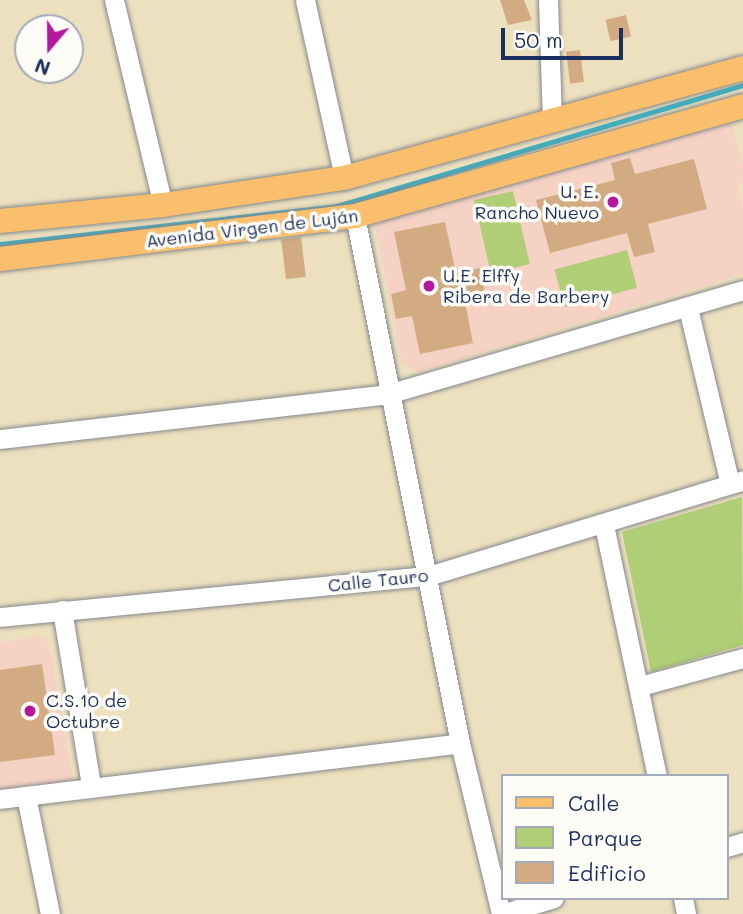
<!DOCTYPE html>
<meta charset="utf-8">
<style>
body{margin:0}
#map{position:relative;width:743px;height:914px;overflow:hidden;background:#ede0be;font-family:Mali,sans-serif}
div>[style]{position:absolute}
.built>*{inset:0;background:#f6d2c4}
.green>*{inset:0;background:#afce75;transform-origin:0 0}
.stream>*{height:5px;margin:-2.5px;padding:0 2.5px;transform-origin:2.5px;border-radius:2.5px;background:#41aebf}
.building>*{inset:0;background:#d3ab83;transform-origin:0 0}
.roads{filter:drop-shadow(0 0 2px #84888e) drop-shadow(0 0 2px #84888e)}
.minor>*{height:19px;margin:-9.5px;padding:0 9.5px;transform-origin:9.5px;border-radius:9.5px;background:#fff}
.major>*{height:24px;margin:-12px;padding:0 12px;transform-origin:12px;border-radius:12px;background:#f9bf6c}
.dots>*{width:19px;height:19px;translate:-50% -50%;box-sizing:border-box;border:4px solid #fdfcf7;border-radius:50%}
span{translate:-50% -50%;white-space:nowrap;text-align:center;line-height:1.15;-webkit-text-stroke:7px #fdfcf7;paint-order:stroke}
.poi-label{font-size:18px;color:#1b2f5e}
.right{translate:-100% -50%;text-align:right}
.left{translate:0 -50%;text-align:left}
.street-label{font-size:18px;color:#1b2f5e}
.legend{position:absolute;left:501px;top:774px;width:228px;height:126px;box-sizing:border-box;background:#fdfcf7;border:2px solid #a3aaba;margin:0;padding:9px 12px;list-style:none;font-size:21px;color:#1b2f5e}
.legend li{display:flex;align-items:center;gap:14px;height:35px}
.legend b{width:35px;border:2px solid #a3aaba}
.north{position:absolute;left:14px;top:14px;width:70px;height:70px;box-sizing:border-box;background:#fdfcf7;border:2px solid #a3aaba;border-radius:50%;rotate:200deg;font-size:19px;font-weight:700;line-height:28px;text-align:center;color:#1b2f5e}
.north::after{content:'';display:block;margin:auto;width:24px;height:32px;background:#b5179e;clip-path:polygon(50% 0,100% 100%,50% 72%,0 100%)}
.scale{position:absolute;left:501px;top:28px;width:122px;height:32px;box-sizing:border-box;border:4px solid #1b2f5e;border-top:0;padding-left:9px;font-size:21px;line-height:24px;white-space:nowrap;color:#1b2f5e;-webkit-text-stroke:5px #fdfcf7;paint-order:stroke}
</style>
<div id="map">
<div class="built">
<i style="clip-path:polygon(730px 119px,743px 165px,743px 183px,737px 186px,743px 208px,743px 274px,418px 372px,402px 364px,375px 226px,383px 219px)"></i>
<i style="clip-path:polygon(39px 636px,49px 642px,73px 780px,0 791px,0 642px)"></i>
</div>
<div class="green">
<i style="left:513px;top:191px;width:75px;height:40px;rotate:77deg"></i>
<i style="left:627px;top:250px;width:39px;height:75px;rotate:75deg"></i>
<i style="clip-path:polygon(742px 497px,743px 645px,651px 672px,622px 532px)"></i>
</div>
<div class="stream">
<i style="left:0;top:244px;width:339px;rotate:-6.4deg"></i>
<i style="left:337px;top:206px;width:424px;rotate:-16.6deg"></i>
</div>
<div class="building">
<i style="clip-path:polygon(500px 0,524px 0,532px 20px,508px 25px)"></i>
<i style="left:626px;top:15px;width:22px;height:21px;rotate:77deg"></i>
<i style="left:580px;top:50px;width:32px;height:14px;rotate:83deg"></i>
<i style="clip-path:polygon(630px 158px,635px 174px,694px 159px,707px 209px,648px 224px,655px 252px,634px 257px,627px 233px,550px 253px,536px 200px,615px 180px,611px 163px)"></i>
<i style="clip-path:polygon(445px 222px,456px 273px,480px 268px,486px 298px,465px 302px,473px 343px,420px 354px,412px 316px,396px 319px,391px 294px,406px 290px,394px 232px)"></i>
<i style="left:301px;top:237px;width:40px;height:20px;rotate:83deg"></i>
<i style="clip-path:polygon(42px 664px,55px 755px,0 762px,0 670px)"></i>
</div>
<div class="roads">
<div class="minor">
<i style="left:114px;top:0;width:211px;rotate:76.6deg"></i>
<i style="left:305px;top:0;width:182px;rotate:77.6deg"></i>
<i style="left:548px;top:0;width:122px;rotate:88.1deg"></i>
<i style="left:355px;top:216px;width:537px;rotate:78.73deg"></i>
<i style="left:460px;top:743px;width:176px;rotate:76.5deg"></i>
<i style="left:501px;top:914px;width:55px;rotate:-16.8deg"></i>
<i style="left:688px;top:308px;width:181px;rotate:76.6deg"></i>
<i style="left:0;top:439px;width:391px;rotate:-6.6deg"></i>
<i style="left:388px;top:394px;width:370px;rotate:-16.3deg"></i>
<i style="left:604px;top:525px;width:257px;rotate:78.1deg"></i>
<i style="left:62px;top:610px;width:177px;rotate:80.6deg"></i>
<i style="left:0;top:617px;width:430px;rotate:-5.5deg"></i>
<i style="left:428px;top:576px;width:329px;rotate:-16.9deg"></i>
<i style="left:640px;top:686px;width:107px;rotate:-15.2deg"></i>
<i style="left:26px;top:796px;width:120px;rotate:78.5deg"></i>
<i style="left:0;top:799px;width:463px;rotate:-6.9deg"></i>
<i style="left:727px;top:847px;width:17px;rotate:-17deg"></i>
<i style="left:683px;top:898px;width:16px;rotate:79deg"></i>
</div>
<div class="major">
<i style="left:0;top:221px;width:164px;rotate:-5.6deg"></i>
<i style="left:163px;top:205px;width:183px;rotate:-8.5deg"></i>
<i style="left:344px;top:178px;width:414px;rotate:-15.4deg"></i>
<i style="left:0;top:259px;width:358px;rotate:-6.9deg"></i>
<i style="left:355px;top:216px;width:403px;rotate:-15.8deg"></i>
</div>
</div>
<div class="dots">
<i style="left:613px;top:202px;background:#b5179e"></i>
<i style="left:429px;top:286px;background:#b5179e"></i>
<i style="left:30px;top:711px;background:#b5179e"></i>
</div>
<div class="poi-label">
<span class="right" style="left:599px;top:202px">U. E.<br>Rancho Nuevo</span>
<span class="left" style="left:443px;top:286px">U.E. Elffy<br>Ribera de Barbery</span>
<span class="left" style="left:46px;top:711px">C.S.10 de<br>Octubre</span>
</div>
<div class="street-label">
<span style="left:252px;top:228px;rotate:-7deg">Avenida Virgen de Luján</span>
<span style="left:378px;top:580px;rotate:-6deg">Calle Tauro</span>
</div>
<ul class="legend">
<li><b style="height:9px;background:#f9bf6c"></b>Calle</li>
<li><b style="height:19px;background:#afce75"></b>Parque</li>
<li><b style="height:19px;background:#d3ab83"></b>Edificio</li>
</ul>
<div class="north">N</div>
<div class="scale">50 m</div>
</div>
